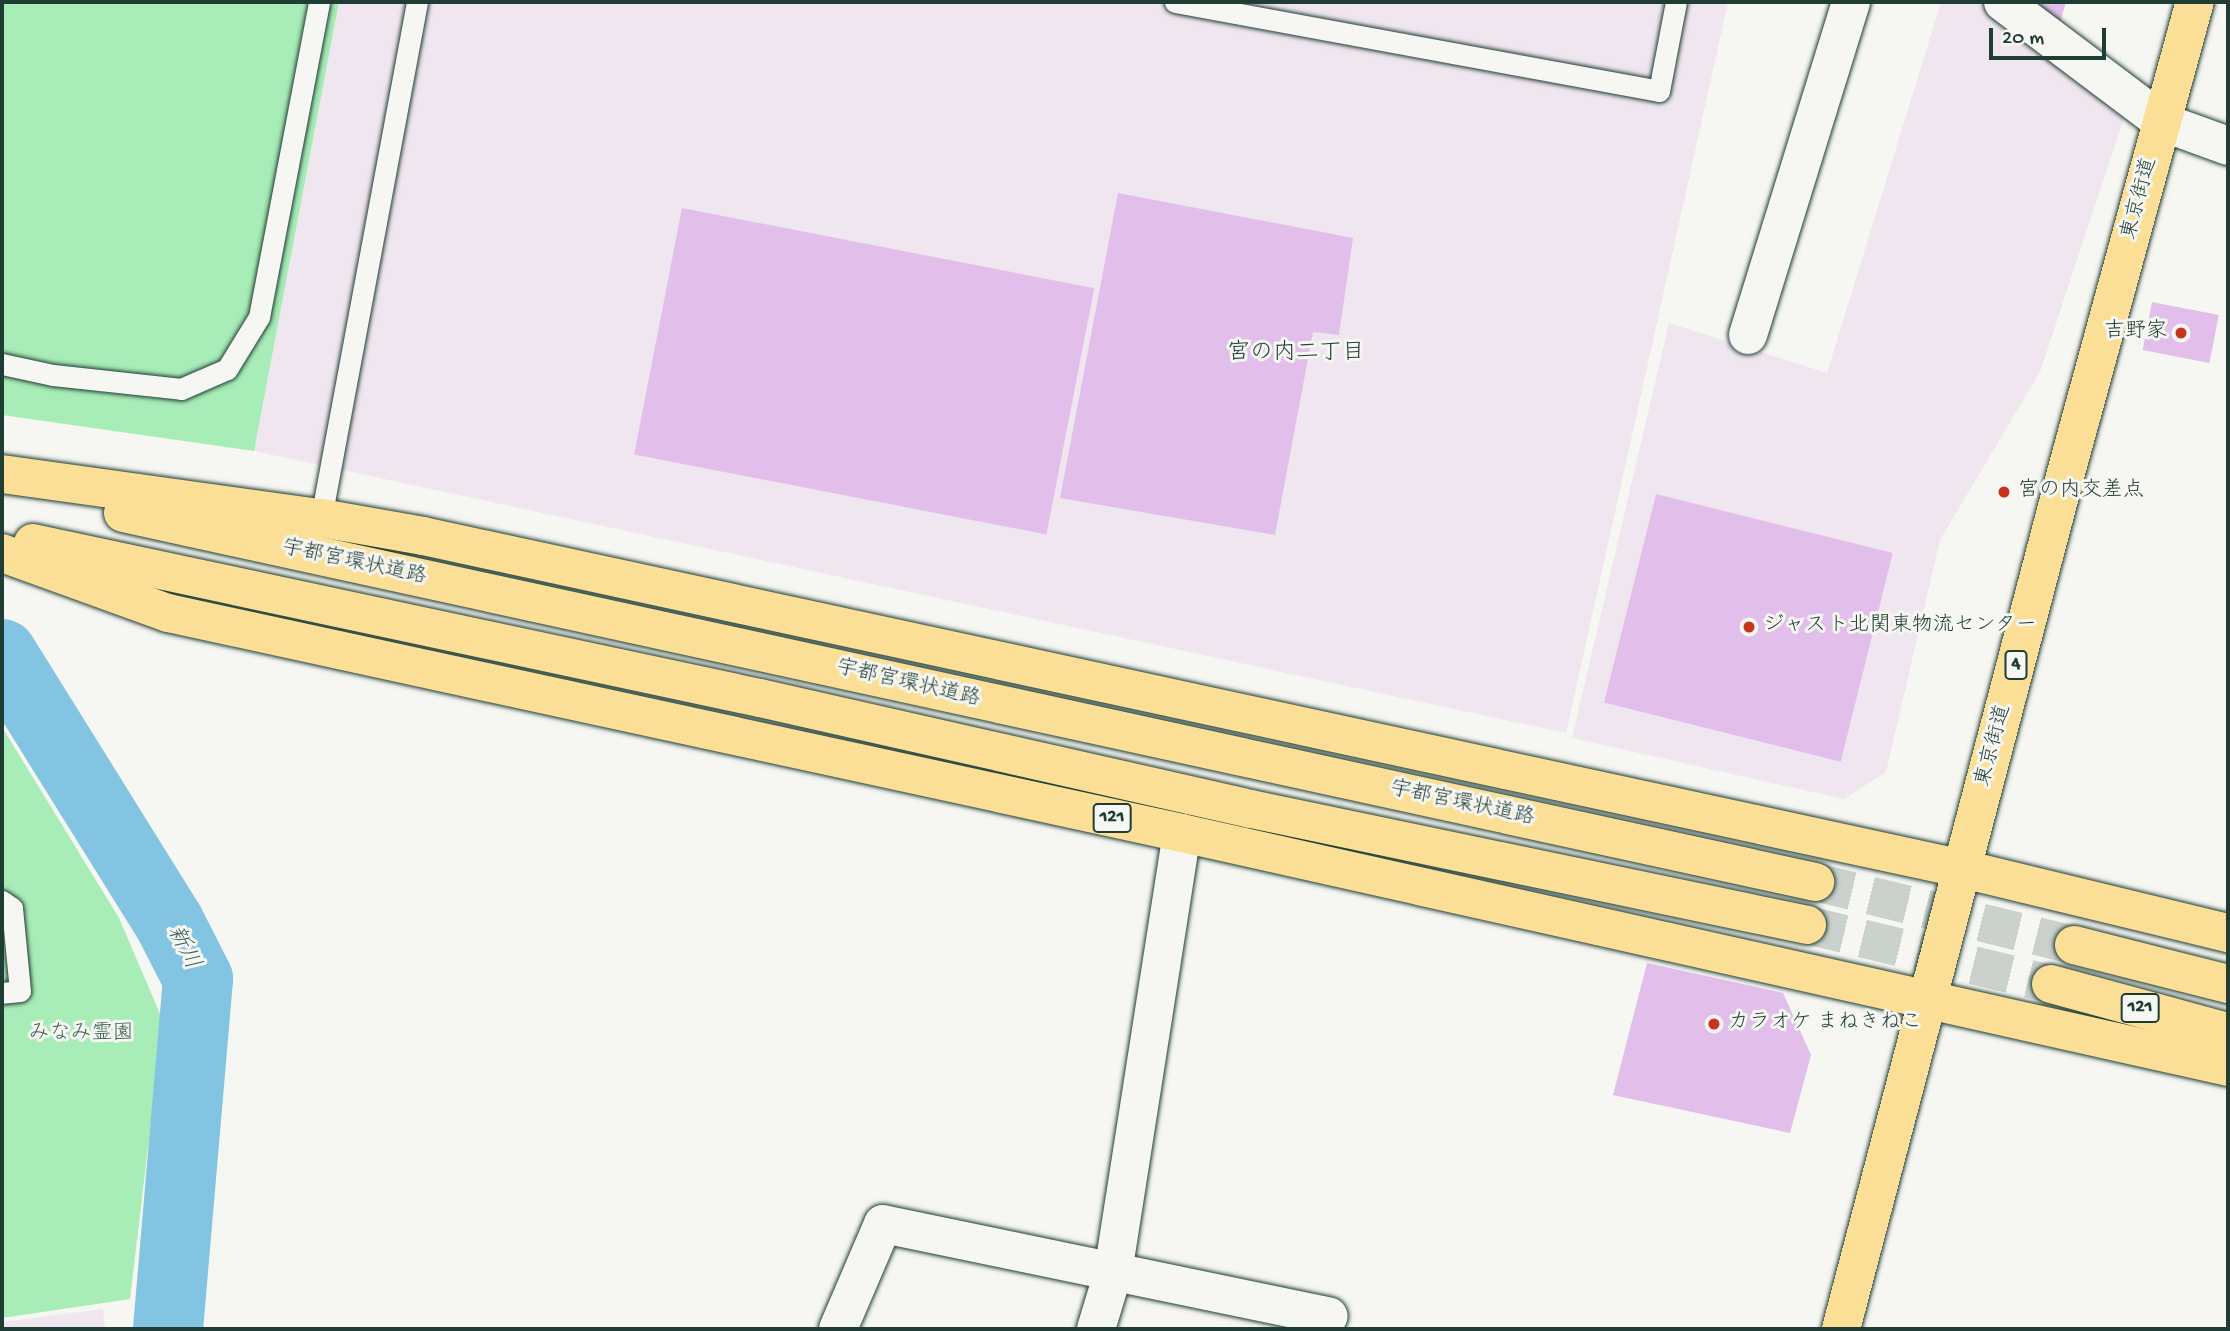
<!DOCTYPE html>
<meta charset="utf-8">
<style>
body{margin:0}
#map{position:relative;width:2230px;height:1331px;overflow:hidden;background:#f6f6f2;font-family:"Gochi Hand","Klee One",sans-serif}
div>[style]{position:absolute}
.built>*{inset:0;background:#f0e6f0}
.green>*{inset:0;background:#a8ecb7}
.river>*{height:70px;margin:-35px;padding:0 35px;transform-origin:35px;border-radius:35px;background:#82c4e2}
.building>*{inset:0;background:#e2bfea;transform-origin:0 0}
.trunk-tunnel>*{height:38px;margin-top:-19px;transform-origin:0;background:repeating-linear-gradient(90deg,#cbd1cc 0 38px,transparent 0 57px)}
.roads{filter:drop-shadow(0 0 2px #1f3d34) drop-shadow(0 0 2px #1f3d34)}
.service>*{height:21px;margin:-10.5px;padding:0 10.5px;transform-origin:10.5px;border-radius:10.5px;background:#f6f6f2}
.minor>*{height:38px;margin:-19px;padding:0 19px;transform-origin:19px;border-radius:19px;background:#f6f6f2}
.trunk>*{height:38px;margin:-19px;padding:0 19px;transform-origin:19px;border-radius:19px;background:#fbdf96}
.dots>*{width:19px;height:19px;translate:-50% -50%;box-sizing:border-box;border:4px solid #f6f6f2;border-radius:50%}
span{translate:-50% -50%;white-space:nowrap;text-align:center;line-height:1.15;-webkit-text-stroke:6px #f6f6f2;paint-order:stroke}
.shield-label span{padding:2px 5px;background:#f6f6f2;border:2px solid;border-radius:5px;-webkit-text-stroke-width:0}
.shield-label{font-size:19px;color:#1f3d34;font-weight:700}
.street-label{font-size:21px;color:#1f3d34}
.poi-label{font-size:21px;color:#1f3d34}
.right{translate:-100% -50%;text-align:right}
.left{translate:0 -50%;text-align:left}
.park-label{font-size:21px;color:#3a604e}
.neighbourhood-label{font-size:23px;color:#1f3d34}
.water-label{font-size:23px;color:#385f60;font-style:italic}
.frame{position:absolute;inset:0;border:4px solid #1f3d34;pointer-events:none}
.scale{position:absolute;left:1989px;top:28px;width:117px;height:32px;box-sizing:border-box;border:4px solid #1f3d34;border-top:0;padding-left:9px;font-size:21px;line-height:24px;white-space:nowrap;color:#1f3d34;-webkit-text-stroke:5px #f6f6f2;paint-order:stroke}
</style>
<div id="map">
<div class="built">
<i style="clip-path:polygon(339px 2px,1728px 2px,1566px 733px,254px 451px)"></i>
<i style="clip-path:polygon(1941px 2px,1975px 2px,2128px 106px,2040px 372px,1940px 540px,1886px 772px,1844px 799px,1572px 738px,1669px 323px,1827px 373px)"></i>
<i style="clip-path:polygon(103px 1309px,105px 1329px,2px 1329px,2px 1322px)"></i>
</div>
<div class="green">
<i style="clip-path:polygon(2px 2px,339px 2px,254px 451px,2px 415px)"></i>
<i style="clip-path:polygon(2px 727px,119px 918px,163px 1021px,130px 1299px,2px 1318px)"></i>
</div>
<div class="river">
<i style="left:2px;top:654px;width:316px;rotate:58.1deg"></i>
<i style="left:169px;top:922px;width:64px;rotate:63deg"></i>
<i style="left:198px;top:979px;width:351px;rotate:94.9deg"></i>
</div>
<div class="building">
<i style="clip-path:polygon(2026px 2px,2066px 2px,2059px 26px)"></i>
<i style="clip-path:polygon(1118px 193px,1353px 238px,1339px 335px,1313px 332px,1275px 535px,1060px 498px)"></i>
<i style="left:682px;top:208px;width:420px;height:251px;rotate:11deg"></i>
<i style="left:2152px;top:302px;width:68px;height:49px;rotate:11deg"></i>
<i style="left:1656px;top:494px;width:244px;height:215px;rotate:14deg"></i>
<i style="clip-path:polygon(1647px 963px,1783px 993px,1811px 1055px,1790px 1133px,1613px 1095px)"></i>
</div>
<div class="trunk-tunnel">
<i style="left:1815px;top:882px;width:267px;rotate:13.7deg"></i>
<i style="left:1807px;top:925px;width:251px;rotate:13.6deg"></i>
</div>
<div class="roads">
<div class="service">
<i style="left:1175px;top:2px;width:492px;rotate:10.4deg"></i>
<i style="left:1659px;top:91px;width:91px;rotate:-79.2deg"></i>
<i style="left:2px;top:364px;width:52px;rotate:12.2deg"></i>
<i style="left:53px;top:375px;width:129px;rotate:6.2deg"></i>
<i style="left:181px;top:389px;width:50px;rotate:-23.5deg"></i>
<i style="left:227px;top:369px;width:61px;rotate:-58.4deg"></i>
<i style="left:259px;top:317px;width:321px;rotate:-79.2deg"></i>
<i style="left:321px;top:518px;width:525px;rotate:-79.46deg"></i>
<i style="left:2px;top:901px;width:12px;rotate:35deg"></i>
<i style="left:12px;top:908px;width:83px;rotate:84.5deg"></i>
<i style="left:20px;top:991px;width:18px;rotate:174deg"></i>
</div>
<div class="minor">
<i style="left:2003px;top:2px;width:199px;rotate:37deg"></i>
<i style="left:2162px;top:122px;width:70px;rotate:20deg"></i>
<i style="left:1748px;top:335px;width:349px;rotate:-72.8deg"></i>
<i style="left:838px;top:1329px;width:114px;rotate:-66.8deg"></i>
<i style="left:883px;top:1224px;width:455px;rotate:11.7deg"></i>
<i style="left:1096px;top:1329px;width:59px;rotate:-73.1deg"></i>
<i style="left:1113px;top:1273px;width:445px;rotate:-81.1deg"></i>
</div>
<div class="trunk">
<i style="left:2px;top:474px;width:322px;rotate:7.9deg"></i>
<i style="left:321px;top:518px;width:104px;rotate:10deg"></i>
<i style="left:423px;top:536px;width:1576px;rotate:12.2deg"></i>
<i style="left:1963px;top:869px;width:273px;rotate:13.6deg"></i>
<i style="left:123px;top:513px;width:1732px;rotate:12.3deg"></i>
<i style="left:33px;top:543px;width:743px;rotate:12.04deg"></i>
<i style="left:760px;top:698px;width:503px;rotate:12.74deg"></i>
<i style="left:1251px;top:809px;width:568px;rotate:11.78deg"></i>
<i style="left:2px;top:553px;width:177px;rotate:19.9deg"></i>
<i style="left:168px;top:613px;width:1038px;rotate:12.24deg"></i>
<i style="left:1182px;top:833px;width:1072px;rotate:12.61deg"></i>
<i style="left:2074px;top:945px;width:159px;rotate:14.2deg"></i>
<i style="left:2051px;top:984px;width:183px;rotate:15.2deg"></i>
<i style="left:1841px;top:1329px;width:878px;rotate:-75.28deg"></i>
<i style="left:2064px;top:480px;width:496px;rotate:-74.7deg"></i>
</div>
</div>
<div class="dots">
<i style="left:2181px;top:333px;background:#c8321e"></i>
<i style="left:2004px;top:492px;background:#c8321e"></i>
<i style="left:1749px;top:627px;background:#c8321e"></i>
<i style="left:1714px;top:1024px;background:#c8321e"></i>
</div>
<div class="shield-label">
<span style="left:2016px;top:665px">4</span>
<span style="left:1112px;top:818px">121</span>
<span style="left:2140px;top:1008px">121</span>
</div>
<div class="street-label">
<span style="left:2141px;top:199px;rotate:-75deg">東京街道</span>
<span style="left:354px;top:564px;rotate:12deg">宇都宮環状道路</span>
<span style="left:908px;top:685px;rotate:13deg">宇都宮環状道路</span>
<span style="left:1995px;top:746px;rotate:-75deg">東京街道</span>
<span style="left:1462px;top:805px;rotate:12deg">宇都宮環状道路</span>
</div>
<div class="poi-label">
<span class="right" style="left:2167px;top:333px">吉野家</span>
<span class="left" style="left:2018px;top:492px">宮の内交差点</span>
<span class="left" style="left:1763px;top:627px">ジャスト北関東物流センター</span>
<span class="left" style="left:1728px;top:1024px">カラオケ まねきねこ</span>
</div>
<div class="park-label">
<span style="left:81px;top:1035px">みなみ霊園</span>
</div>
<div class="neighbourhood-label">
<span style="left:1296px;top:354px">宮の内二丁目</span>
</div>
<div class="water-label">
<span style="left:182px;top:948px;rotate:63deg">新川</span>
</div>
<div class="frame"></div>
<div class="scale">20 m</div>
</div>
